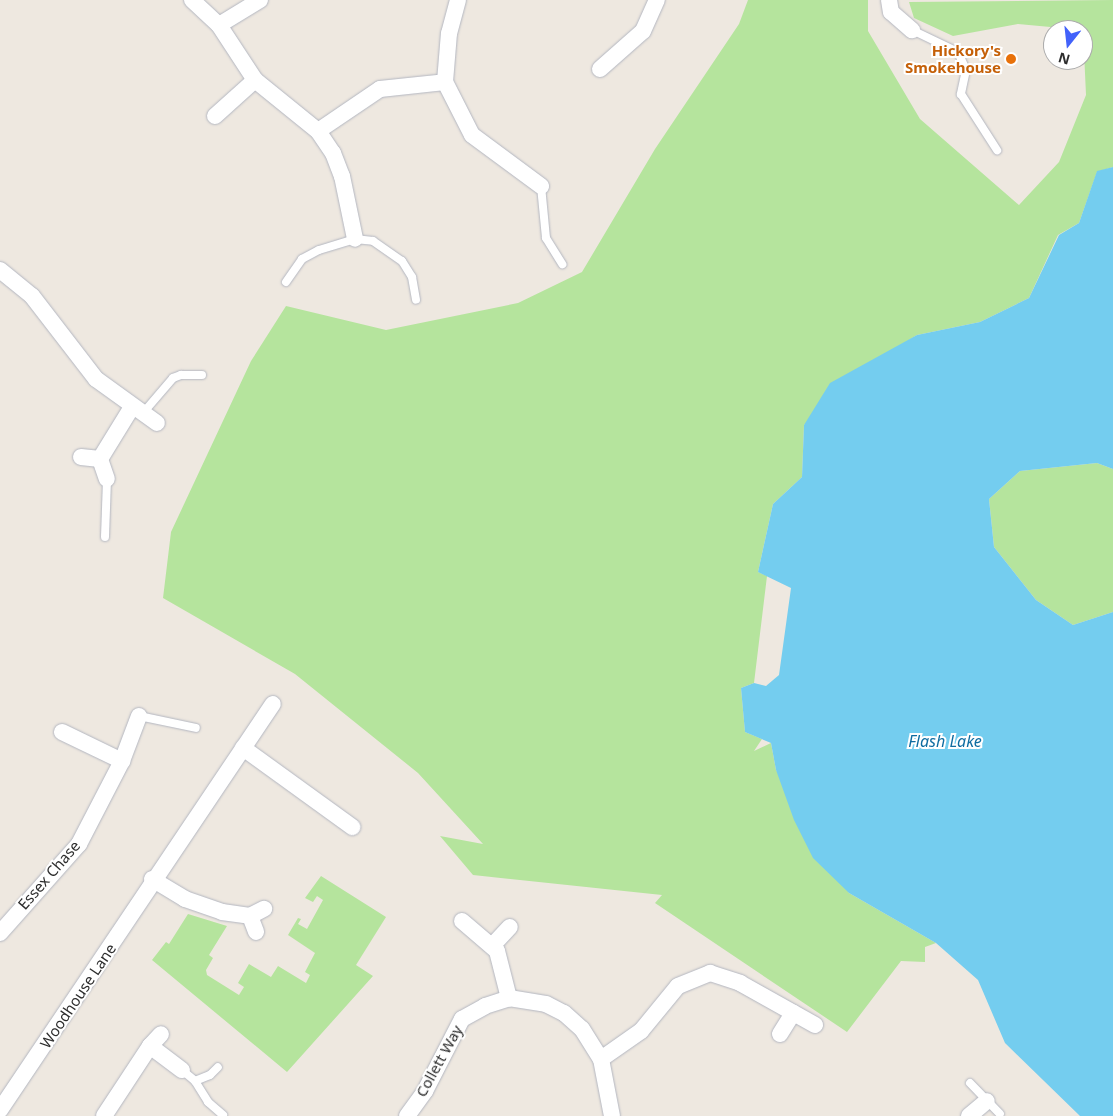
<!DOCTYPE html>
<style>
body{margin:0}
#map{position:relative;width:1113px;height:1116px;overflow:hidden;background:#eee8e0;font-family:"Noto Sans",sans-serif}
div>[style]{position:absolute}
.green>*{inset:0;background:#b5e49d}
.water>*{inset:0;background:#74cdef}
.roads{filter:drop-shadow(0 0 1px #b3b6c0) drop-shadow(0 0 1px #b3b6c0)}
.service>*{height:8px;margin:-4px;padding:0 4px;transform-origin:4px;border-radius:4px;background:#fff}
.minor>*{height:16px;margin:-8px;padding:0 8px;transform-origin:8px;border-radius:8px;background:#fff}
.dots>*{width:14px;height:14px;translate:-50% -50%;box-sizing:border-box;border:2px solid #fff;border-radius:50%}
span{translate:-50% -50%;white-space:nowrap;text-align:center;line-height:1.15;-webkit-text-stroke:4px #fff;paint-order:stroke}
.food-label{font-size:15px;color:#c56008;font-weight:700}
.right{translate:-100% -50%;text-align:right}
.street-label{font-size:15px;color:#2d2d2d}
.water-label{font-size:16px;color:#0e6ca1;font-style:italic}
.north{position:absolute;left:1043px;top:20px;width:50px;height:50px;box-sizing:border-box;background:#fff;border:1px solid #ababab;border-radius:50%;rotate:196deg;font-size:14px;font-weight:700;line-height:20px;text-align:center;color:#2d2d2d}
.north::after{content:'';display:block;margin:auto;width:18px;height:22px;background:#4262fa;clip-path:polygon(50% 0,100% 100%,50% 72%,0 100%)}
</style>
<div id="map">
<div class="green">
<i style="clip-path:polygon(748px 0,868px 0,868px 31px,920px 119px,1019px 205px,1059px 162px,1086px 95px,1083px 30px,1018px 24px,953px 36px,914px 18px,909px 2px,1113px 0,1113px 167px,1097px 172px,1079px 223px,1058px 235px,1029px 298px,980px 322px,917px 335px,880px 358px,804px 425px,802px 477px,773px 504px,758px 572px,767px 576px,754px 683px,741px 688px,745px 732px,762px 739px,754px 751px,771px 743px,776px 770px,849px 893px,936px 943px,925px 947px,925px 962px,901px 961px,847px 1032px,655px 903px,662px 895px,473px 875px,440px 836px,483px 844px,418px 773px,295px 674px,163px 598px,171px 532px,251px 361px,286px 306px,386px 330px,518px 303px,582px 272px,655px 149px,739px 24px)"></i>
<i style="clip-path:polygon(1097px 463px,1113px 469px,1113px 612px,1073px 625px,1036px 600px,994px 547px,989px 499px,1020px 471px)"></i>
<i style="clip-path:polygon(321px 876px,386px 917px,356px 965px,373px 976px,287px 1072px,152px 960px,166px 942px,169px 944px,188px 914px,227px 926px,209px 955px,213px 958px,206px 970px,207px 975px,239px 995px,244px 987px,238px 983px,249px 964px,271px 977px,278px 966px,306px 983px,310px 975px,305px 972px,315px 953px,288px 935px,298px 918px,301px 919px,298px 924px,307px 929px,323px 900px,317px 896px,313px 902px,305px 898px)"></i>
</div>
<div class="water">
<i style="clip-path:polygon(1113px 167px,1113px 469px,1097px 463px,1020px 471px,989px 499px,994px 547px,1036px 600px,1073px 625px,1113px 612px,1113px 1116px,1080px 1116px,1005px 1043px,978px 980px,936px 943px,849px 893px,813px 858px,794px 820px,776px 770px,771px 743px,745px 732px,741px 688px,754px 683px,766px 686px,779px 675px,791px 588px,758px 572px,773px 504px,802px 477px,804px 425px,830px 383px,917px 335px,980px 322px,1029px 298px,1059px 235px,1079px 223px,1097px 171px)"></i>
</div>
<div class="roads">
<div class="service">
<i style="left:912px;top:30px;width:51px;rotate:25.6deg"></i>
<i style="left:958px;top:52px;width:20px;rotate:66deg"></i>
<i style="left:966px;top:70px;width:25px;rotate:102deg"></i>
<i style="left:961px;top:94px;width:67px;rotate:57.3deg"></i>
<i style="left:541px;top:186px;width:52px;rotate:84.5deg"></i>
<i style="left:546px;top:238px;width:31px;rotate:58deg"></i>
<i style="left:286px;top:282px;width:28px;rotate:-55deg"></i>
<i style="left:302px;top:259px;width:19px;rotate:-28deg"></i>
<i style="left:319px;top:250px;width:38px;rotate:-17deg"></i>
<i style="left:355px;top:239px;width:18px;rotate:6deg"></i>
<i style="left:373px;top:241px;width:35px;rotate:35deg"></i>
<i style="left:402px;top:261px;width:19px;rotate:58deg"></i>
<i style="left:412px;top:277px;width:23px;rotate:80deg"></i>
<i style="left:143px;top:413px;width:46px;rotate:-49.4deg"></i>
<i style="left:173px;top:378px;width:9px;rotate:-21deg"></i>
<i style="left:181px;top:375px;width:21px"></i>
<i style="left:105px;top:537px;width:58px;rotate:-88deg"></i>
<i style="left:139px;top:716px;width:58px;rotate:11.9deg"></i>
<i style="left:182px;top:1070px;width:17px;rotate:40deg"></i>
<i style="left:195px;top:1081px;width:25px;rotate:58deg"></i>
<i style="left:208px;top:1102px;width:20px;rotate:41deg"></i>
<i style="left:195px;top:1081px;width:16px;rotate:-22deg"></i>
<i style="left:210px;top:1075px;width:11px;rotate:-45deg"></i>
<i style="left:970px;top:1083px;width:43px;rotate:45.9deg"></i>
</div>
<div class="minor">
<i style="left:192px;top:0;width:37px;rotate:43deg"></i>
<i style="left:458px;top:0;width:34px;rotate:105deg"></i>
<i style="left:449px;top:33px;width:49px;rotate:94.7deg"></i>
<i style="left:445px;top:82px;width:59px;rotate:63deg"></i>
<i style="left:472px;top:135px;width:86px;rotate:36.5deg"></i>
<i style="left:889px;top:0;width:12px;rotate:81deg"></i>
<i style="left:891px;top:12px;width:28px;rotate:41deg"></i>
<i style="left:600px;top:69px;width:57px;rotate:-41.5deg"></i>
<i style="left:643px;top:31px;width:34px;rotate:-66deg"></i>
<i style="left:255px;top:80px;width:66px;rotate:-123.2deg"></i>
<i style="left:219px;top:25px;width:48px;rotate:-31.4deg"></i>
<i style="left:215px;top:116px;width:54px;rotate:-42deg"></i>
<i style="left:255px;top:80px;width:81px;rotate:39deg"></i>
<i style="left:318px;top:131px;width:27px;rotate:56deg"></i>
<i style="left:333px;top:153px;width:25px;rotate:69deg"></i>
<i style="left:342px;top:176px;width:64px;rotate:78.3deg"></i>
<i style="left:318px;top:131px;width:75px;rotate:-34.1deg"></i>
<i style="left:380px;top:89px;width:65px;rotate:-6.1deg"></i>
<i style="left:0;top:270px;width:41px;rotate:39.1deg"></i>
<i style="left:32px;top:296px;width:105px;rotate:52.4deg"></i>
<i style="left:96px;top:379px;width:75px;rotate:35.8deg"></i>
<i style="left:81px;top:457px;width:19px;rotate:6deg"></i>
<i style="left:100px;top:459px;width:61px;rotate:-58.4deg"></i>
<i style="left:100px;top:459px;width:21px;rotate:71deg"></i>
<i style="left:62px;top:732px;width:67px;rotate:25.8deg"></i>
<i style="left:122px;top:761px;width:48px;rotate:-69.3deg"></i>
<i style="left:243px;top:748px;width:135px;rotate:35.9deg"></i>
<i style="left:152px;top:879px;width:39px;rotate:31deg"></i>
<i style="left:185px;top:899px;width:39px;rotate:19deg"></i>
<i style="left:222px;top:912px;width:28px;rotate:8deg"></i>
<i style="left:250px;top:916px;width:16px;rotate:-27deg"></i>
<i style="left:250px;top:916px;width:17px;rotate:69deg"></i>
<i style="left:462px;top:921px;width:46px;rotate:40.6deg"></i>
<i style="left:497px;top:951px;width:49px;rotate:75.7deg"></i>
<i style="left:0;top:933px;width:119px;rotate:-48.4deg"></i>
<i style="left:79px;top:844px;width:93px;rotate:-62.6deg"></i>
<i style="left:492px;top:946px;width:26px;rotate:-47deg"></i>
<i style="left:780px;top:1034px;width:25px;rotate:-58deg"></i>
<i style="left:150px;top:1046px;width:16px;rotate:-47deg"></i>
<i style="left:601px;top:1059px;width:49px;rotate:-35deg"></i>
<i style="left:641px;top:1031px;width:58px;rotate:-50.6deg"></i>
<i style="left:678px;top:986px;width:35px;rotate:-22deg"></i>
<i style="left:710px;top:973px;width:32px;rotate:18deg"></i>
<i style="left:740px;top:983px;width:86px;rotate:29.2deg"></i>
<i style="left:0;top:1110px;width:489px;rotate:-56.1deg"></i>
<i style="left:104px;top:1116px;width:84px;rotate:-56.7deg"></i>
<i style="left:150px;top:1046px;width:40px;rotate:37deg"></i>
<i style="left:407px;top:1116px;width:31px;rotate:-54deg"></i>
<i style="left:425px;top:1091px;width:81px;rotate:-62.8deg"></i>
<i style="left:462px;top:1019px;width:26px;rotate:-29deg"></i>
<i style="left:485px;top:1006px;width:25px;rotate:-18deg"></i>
<i style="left:509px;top:998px;width:37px;rotate:9deg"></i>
<i style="left:546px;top:1004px;width:20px;rotate:27deg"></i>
<i style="left:564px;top:1013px;width:24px;rotate:42deg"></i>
<i style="left:582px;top:1029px;width:36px;rotate:58deg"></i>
<i style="left:601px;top:1059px;width:58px;rotate:79.1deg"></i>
<i style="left:969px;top:1116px;width:23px;rotate:-40deg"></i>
</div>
</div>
<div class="dots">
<i style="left:1011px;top:59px;background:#e8710a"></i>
</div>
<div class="food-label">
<span class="right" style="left:1001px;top:59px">Hickory's<br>Smokehouse</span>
</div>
<div class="street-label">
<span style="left:49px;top:875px;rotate:-49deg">Essex Chase</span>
<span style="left:78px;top:996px;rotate:-56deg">Woodhouse Lane</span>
<span style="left:439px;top:1061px;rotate:-61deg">Collett Way</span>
</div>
<div class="water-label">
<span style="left:945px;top:741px">Flash Lake</span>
</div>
<div class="north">N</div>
</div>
